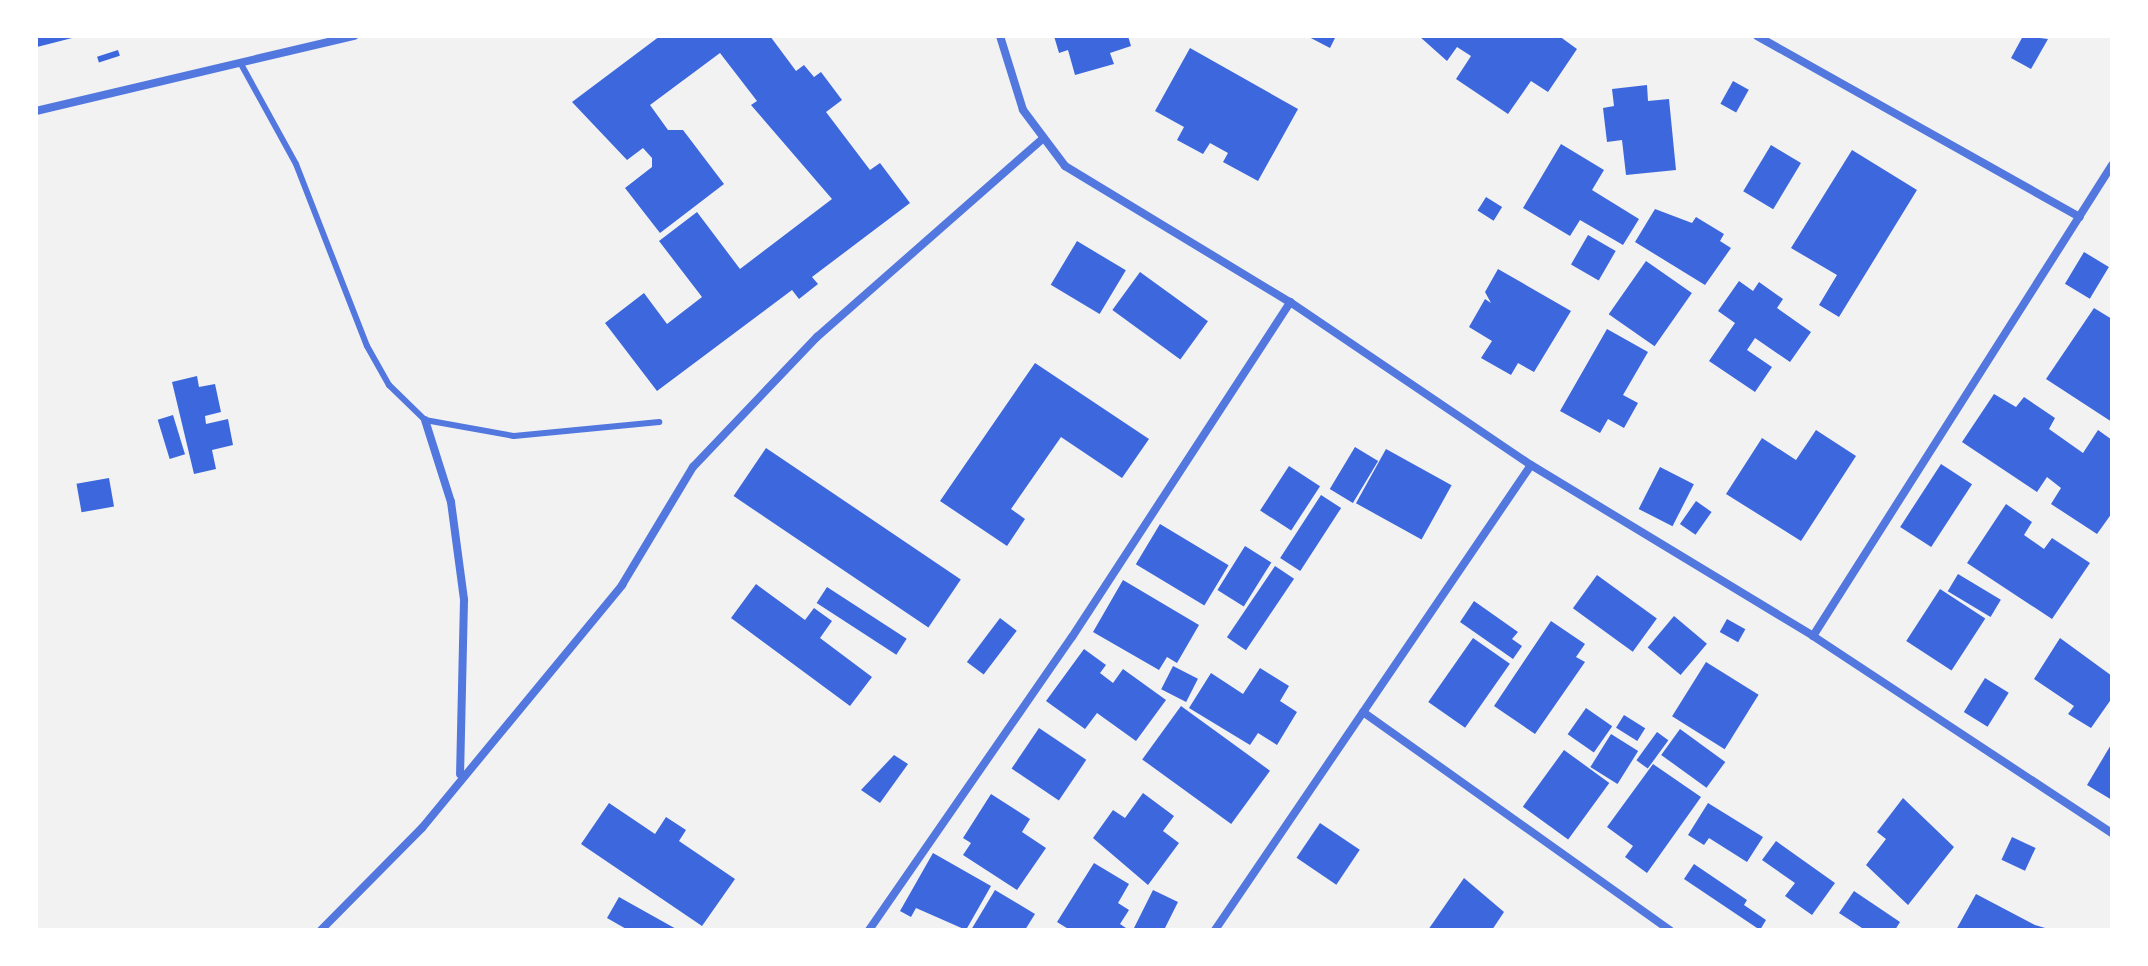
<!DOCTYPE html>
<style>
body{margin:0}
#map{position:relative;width:2148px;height:966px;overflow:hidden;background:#f2f2f2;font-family:Mulish,sans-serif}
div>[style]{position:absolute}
.building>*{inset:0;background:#3d67dc;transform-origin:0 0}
.service>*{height:6px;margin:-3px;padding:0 3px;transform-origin:3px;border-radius:3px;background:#5277de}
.minor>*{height:8px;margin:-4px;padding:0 4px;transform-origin:4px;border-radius:4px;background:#5277de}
span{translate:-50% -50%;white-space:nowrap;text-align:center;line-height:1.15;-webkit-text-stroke:6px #fff;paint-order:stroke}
.frame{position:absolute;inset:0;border:38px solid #fff;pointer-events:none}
</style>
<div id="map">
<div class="building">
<i style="clip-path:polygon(36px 36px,76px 36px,76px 37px,37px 47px)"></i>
<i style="clip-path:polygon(660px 36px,770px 36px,796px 71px,804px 65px,814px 77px,821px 72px,842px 100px,826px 112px,870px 170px,880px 163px,910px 203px,812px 277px,818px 284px,799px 299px,792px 290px,657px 391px,605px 323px,644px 293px,667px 324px,702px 297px,659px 241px,697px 212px,740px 269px,832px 199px,751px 105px,757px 101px,720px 53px,650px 105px,668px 130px,683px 130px,724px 184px,660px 233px,625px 188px,652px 167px,652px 158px,643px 148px,627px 160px,572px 102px)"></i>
<i style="clip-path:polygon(1054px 36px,1128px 36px,1131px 46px,1110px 53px,1114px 64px,1075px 75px,1068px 50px,1059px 53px)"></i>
<i style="clip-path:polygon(1307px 36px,1336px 36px,1330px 48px)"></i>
<i style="clip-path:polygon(1419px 36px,1559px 36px,1577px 49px,1548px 92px,1531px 81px,1508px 114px,1456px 79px,1471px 56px,1457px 47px,1447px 61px)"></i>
<i style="clip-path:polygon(2023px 36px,2048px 39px,2031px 69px,2011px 58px)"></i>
<i style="clip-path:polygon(1190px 48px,1298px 109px,1258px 181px,1223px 162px,1228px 153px,1210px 143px,1203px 154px,1177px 140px,1184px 127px,1155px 111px)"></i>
<i style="left:118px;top:50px;width:6px;height:22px;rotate:72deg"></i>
<i style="left:1733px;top:81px;width:18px;height:26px;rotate:29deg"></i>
<i style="clip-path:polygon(1647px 85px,1648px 101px,1669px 99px,1676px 170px,1626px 175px,1622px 140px,1607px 142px,1603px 108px,1614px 106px,1612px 89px)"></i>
<i style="clip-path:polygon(1561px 144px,1604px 170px,1592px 190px,1639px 219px,1623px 245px,1580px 220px,1570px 236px,1523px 208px)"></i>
<i style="left:1771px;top:145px;width:35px;height:54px;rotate:31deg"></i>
<i style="clip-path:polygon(1852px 150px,1917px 190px,1839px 317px,1819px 305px,1837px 275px,1791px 248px)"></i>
<i style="left:1486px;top:197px;width:19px;height:16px;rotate:32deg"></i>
<i style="clip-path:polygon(1655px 209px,1692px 223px,1696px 217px,1724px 234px,1720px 241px,1731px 248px,1705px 285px,1635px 242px)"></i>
<i style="left:1588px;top:235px;width:32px;height:34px;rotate:30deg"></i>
<i style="left:1077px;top:241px;width:57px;height:51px;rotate:31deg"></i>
<i style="left:2084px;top:252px;width:29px;height:37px;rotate:31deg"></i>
<i style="left:1646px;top:261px;width:56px;height:65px;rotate:35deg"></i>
<i style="clip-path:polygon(1498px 269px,1571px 311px,1534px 372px,1518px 363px,1511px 375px,1481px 358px,1492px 341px,1469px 327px,1485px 299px,1491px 303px,1485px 292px)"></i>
<i style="left:1140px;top:272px;width:84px;height:47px;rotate:36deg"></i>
<i style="clip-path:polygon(1739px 281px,1753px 291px,1759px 282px,1783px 299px,1777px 308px,1811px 332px,1790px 362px,1755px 338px,1747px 350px,1772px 367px,1755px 392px,1709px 361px,1735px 323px,1718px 311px)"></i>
<i style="clip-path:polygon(2094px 308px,2112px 319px,2112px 422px,2046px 379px)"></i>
<i style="clip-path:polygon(1607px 329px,1648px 352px,1623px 395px,1638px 403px,1624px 428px,1608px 419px,1600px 433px,1560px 411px)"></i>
<i style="clip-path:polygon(1035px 363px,1149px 439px,1122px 478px,1061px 437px,1011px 509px,1025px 519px,1007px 546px,940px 501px)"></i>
<i style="clip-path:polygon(197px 376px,199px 387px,215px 384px,221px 412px,205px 416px,206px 424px,228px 419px,233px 445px,212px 450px,216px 469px,194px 474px,172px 382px)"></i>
<i style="clip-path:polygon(1994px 394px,2016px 407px,2024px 397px,2055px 418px,2049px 429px,2083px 453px,2098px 430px,2112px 440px,2112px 513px,2097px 534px,2051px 504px,2061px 488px,2047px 477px,2037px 492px,1962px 442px)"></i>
<i style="left:173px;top:415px;width:41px;height:16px;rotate:73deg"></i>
<i style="clip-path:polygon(1816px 430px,1856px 456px,1801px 541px,1726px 494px,1762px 438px,1796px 460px)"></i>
<i style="left:1355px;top:447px;width:27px;height:49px;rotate:31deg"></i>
<i style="left:766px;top:448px;width:235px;height:58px;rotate:34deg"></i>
<i style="left:1386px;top:449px;width:75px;height:62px;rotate:29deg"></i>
<i style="left:1941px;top:464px;width:37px;height:75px;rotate:33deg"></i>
<i style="left:1289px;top:466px;width:37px;height:53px;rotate:33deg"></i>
<i style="left:1660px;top:467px;width:38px;height:47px;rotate:27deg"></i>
<i style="left:109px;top:478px;width:29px;height:33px;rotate:80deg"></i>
<i style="left:1321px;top:495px;width:24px;height:75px;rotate:33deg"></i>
<i style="left:1696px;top:501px;width:19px;height:28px;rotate:35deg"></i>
<i style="clip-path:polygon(2006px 504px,2032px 522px,2024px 535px,2044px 549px,2052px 538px,2090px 563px,2052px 619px,1967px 563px)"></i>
<i style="left:1160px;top:524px;width:80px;height:47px;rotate:31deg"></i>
<i style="left:1245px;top:546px;width:31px;height:52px;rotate:32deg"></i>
<i style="left:1275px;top:566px;width:23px;height:86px;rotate:34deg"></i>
<i style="left:1958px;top:574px;width:50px;height:20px;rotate:31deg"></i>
<i style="left:1597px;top:575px;width:74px;height:41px;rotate:36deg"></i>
<i style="clip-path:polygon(1123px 580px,1199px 625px,1177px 663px,1167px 657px,1159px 670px,1093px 632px)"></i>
<i style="clip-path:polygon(756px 584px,805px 620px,814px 608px,832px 621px,820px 638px,872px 677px,850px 706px,731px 618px)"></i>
<i style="left:827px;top:587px;width:95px;height:19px;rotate:33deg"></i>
<i style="left:1940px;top:589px;width:54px;height:62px;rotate:33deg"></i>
<i style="clip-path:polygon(1474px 601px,1518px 632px,1512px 639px,1522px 646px,1513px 659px,1460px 622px)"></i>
<i style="left:1674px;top:616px;width:43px;height:41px;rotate:40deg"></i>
<i style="left:1000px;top:618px;width:21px;height:55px;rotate:37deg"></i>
<i style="left:1727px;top:619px;width:21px;height:15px;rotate:29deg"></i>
<i style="clip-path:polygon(1551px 621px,1585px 644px,1576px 657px,1585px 662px,1535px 734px,1494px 706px)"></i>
<i style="left:1473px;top:638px;width:45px;height:78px;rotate:35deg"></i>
<i style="clip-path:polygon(2060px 638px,2112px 676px,2112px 698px,2091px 728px,2068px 714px,2074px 706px,2034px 679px)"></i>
<i style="clip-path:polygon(1084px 649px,1106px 665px,1100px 673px,1113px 683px,1123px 669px,1166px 700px,1136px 741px,1097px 713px,1085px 729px,1046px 701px)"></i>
<i style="left:1706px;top:662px;width:62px;height:64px;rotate:32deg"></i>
<i style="left:1173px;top:666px;width:28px;height:26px;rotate:27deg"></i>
<i style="clip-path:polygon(1260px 668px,1289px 686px,1280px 701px,1297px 712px,1277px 745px,1258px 733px,1250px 745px,1189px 708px,1211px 673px,1243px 694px)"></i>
<i style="left:1985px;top:678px;width:28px;height:40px;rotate:32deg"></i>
<i style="left:1181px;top:706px;width:110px;height:66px;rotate:36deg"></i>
<i style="left:1586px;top:708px;width:32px;height:32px;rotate:35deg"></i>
<i style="left:1624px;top:715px;width:25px;height:15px;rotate:32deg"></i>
<i style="left:1039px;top:728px;width:57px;height:49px;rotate:34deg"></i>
<i style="left:1680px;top:729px;width:56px;height:32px;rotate:36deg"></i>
<i style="left:1657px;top:732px;width:14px;height:35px;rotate:36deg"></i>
<i style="left:1611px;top:734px;width:32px;height:39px;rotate:32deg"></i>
<i style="clip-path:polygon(2112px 743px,2112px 800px,2087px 785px)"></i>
<i style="left:1564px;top:750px;width:56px;height:70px;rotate:36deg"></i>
<i style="clip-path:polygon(894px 755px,908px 764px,880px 803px,861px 790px)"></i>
<i style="clip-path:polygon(1653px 764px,1701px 797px,1647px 873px,1625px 857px,1633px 846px,1607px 827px)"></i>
<i style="clip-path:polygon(1143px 793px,1174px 816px,1163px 831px,1179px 843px,1148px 885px,1093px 838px,1113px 810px,1125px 818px)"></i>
<i style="clip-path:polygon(991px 794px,1030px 819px,1022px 832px,1046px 848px,1017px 890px,963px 855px,971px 843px,963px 838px)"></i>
<i style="clip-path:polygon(1903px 798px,1954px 847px,1908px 905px,1866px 865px,1886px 839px,1877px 832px)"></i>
<i style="clip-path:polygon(609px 803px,655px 834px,666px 817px,686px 830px,679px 841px,735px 879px,702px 926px,581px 844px)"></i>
<i style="clip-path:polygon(1708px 803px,1763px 837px,1747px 862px,1709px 838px,1704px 845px,1688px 835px)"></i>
<i style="left:1320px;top:823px;width:48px;height:42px;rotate:34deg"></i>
<i style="left:2012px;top:837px;width:26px;height:25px;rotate:25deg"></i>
<i style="clip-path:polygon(1776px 841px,1835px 883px,1812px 915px,1785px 896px,1795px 883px,1762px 860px)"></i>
<i style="clip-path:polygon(933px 853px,991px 886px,966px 930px,916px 908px,911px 917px,900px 911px)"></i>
<i style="clip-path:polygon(1094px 863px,1129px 884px,1118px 903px,1129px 910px,1120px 924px,1129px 930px,1070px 930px,1057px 922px)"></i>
<i style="clip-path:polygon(1694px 864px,1747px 900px,1744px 905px,1766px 920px,1760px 930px,1684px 879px)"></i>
<i style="clip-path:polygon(1464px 878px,1504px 912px,1492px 930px,1428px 930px)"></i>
<i style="clip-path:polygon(995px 890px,1035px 914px,1025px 930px,971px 930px)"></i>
<i style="clip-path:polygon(1153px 890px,1178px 902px,1164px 930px,1133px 930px)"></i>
<i style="clip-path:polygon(1854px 891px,1900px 922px,1895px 930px,1865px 930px,1839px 913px)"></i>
<i style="clip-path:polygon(1976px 894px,2035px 925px,2052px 930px,1956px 930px)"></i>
<i style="clip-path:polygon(619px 897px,678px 930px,628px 930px,607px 918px)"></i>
</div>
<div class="service">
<i style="left:241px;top:64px;width:114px;rotate:61.2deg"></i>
<i style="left:296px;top:164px;width:195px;rotate:68.7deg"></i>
<i style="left:367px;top:346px;width:45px;rotate:60.6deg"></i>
<i style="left:389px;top:385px;width:50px;rotate:44.2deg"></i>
<i style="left:425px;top:420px;width:90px;rotate:10.2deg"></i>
<i style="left:514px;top:436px;width:146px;rotate:-5.5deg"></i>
</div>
<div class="minor">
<i style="left:1000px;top:36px;width:77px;rotate:72.7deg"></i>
<i style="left:1023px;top:110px;width:70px;rotate:53.1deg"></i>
<i style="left:1065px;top:166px;width:263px;rotate:31.2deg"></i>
<i style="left:1290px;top:302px;width:291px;rotate:34.1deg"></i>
<i style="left:1531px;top:465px;width:330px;rotate:31.2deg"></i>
<i style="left:1813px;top:636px;width:358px;rotate:33.4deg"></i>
<i style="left:1757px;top:36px;width:370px;rotate:29.3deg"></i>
<i style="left:36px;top:111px;width:327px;rotate:-13.3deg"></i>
<i style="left:425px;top:420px;width:86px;rotate:72.4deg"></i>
<i style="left:451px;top:502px;width:99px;rotate:82.4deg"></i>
<i style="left:464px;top:600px;width:174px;rotate:91.3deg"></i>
<i style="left:1813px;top:636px;width:558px;rotate:-57.59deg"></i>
<i style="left:1363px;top:712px;width:377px;rotate:35.4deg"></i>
<i style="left:321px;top:930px;width:144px;rotate:-45.3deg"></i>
<i style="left:422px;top:828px;width:315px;rotate:-50.5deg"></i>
<i style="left:622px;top:585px;width:138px;rotate:-59deg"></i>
<i style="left:693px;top:467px;width:180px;rotate:-46.4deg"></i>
<i style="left:817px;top:337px;width:297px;rotate:-41.3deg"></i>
<i style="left:869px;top:930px;width:356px;rotate:-55.3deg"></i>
<i style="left:1072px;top:637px;width:400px;rotate:-56.9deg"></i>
<i style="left:1215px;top:930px;width:562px;rotate:-55.8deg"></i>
</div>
<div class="frame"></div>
</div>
